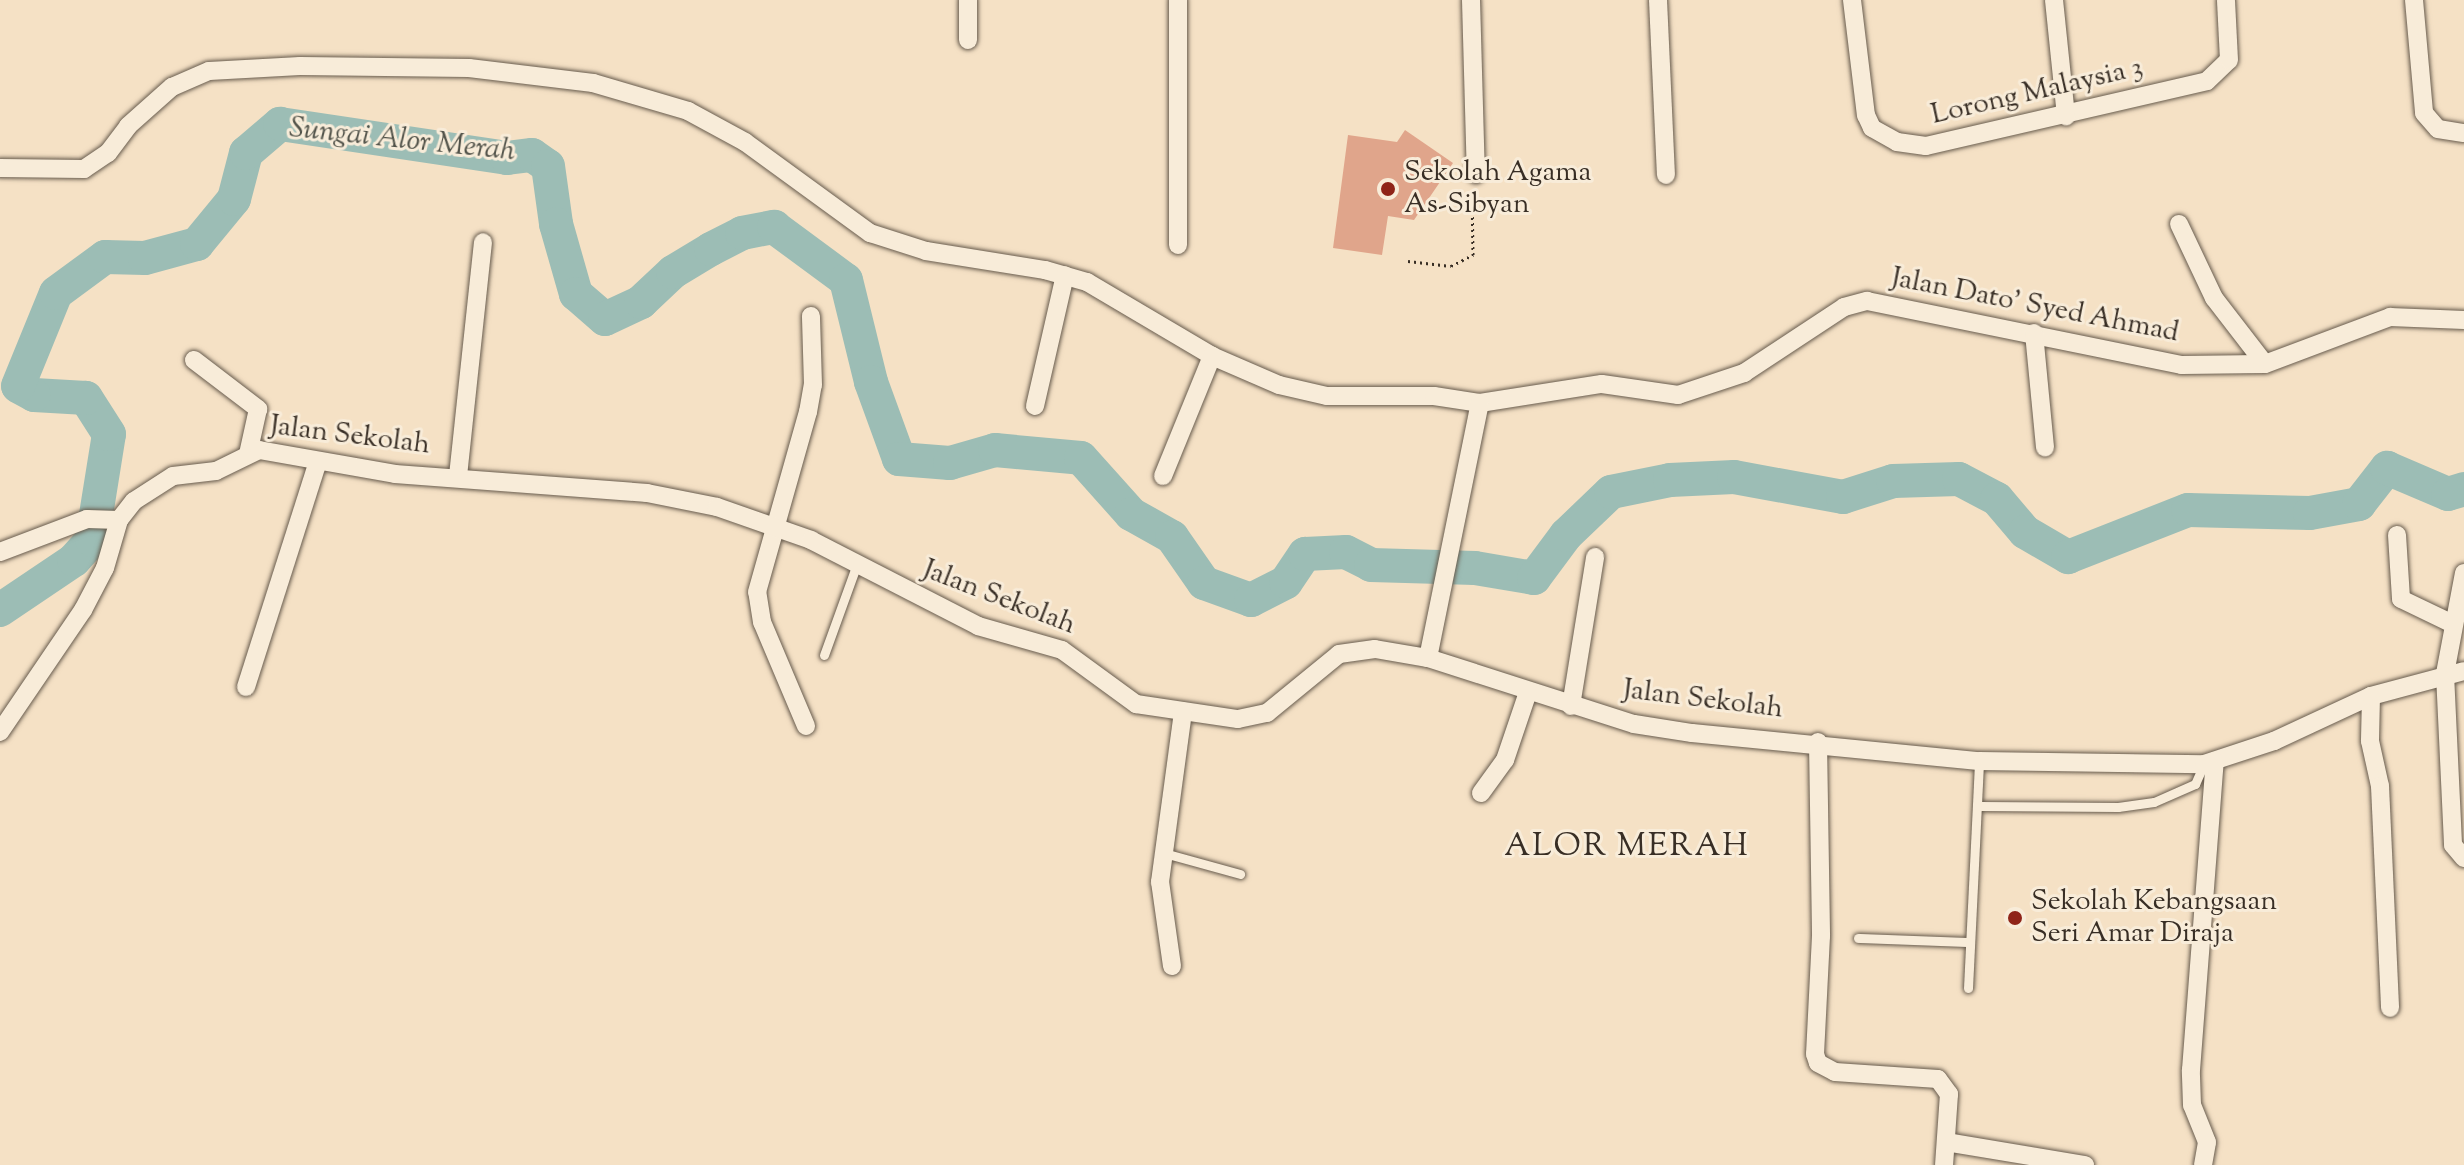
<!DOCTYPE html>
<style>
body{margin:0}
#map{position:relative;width:2464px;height:1165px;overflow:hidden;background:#f5e1c5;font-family:"Sorts Mill Goudy",serif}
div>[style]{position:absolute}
.river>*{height:34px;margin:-17px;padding:0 17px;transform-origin:17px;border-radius:17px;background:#9cbdb5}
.building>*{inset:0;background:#e0a58b}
.path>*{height:3px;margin-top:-1.5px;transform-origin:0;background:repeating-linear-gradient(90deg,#382e25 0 2px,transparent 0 6px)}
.roads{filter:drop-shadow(0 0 2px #675b4d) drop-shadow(0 0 2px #675b4d)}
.lane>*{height:9px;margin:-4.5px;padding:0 4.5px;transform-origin:4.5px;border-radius:4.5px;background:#f8ecd9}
.street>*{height:18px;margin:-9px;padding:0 9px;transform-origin:9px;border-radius:9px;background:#f8ecd9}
.dots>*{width:22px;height:22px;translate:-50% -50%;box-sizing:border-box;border:4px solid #f8ecd9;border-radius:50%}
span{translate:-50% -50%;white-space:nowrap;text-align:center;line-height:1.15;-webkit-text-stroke:6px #f8ecd9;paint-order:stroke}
.street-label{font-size:28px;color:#382e25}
.poi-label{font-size:28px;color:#382e25}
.left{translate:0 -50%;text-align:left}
.water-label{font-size:30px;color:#515249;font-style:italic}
.quarter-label{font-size:32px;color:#382e25;letter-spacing:2px}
</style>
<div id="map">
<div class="river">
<i style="left:0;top:610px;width:89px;rotate:-34deg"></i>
<i style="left:74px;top:560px;width:27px;rotate:-48deg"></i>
<i style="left:92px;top:540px;width:107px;rotate:-80.9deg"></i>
<i style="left:109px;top:434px;width:43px;rotate:-122.6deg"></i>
<i style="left:86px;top:398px;width:52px;rotate:-176.7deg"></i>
<i style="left:34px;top:395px;width:18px;rotate:-151deg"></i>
<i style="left:18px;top:386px;width:100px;rotate:-67.8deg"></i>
<i style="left:56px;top:293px;width:61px;rotate:-36.3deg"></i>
<i style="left:105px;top:257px;width:40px;rotate:1.4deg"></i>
<i style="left:145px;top:258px;width:54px;rotate:-15.1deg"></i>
<i style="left:197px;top:244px;width:58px;rotate:-50.6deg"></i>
<i style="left:234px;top:199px;width:48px;rotate:-75.4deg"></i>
<i style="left:246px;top:153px;width:45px;rotate:-40.5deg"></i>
<i style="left:280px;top:124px;width:230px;rotate:8.5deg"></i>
<i style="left:507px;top:158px;width:25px;rotate:-7deg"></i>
<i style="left:532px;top:155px;width:19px;rotate:35deg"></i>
<i style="left:548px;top:166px;width:59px;rotate:82.1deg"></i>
<i style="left:556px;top:224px;width:73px;rotate:74.1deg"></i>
<i style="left:576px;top:294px;width:38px;rotate:41deg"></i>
<i style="left:605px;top:319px;width:40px;rotate:-25deg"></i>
<i style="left:641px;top:302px;width:44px;rotate:-43.2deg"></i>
<i style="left:673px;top:272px;width:44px;rotate:-31.2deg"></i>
<i style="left:711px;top:249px;width:35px;rotate:-27deg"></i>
<i style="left:742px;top:233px;width:33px;rotate:-11deg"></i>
<i style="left:774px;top:227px;width:89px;rotate:36.4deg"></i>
<i style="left:846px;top:280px;width:105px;rotate:76.2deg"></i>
<i style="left:871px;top:382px;width:82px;rotate:70deg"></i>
<i style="left:899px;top:459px;width:51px;rotate:4.5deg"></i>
<i style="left:950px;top:463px;width:47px;rotate:-16.1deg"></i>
<i style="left:995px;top:450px;width:86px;rotate:5.3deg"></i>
<i style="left:1081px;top:458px;width:75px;rotate:48.2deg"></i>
<i style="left:1131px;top:514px;width:47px;rotate:29.3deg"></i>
<i style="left:1172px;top:537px;width:56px;rotate:55.2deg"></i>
<i style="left:1204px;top:583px;width:50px;rotate:19.9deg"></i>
<i style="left:1251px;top:600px;width:39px;rotate:-27deg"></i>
<i style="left:1286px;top:582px;width:34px;rotate:-56deg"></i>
<i style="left:1305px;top:554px;width:41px;rotate:-2.8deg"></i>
<i style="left:1346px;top:552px;width:28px;rotate:27deg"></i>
<i style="left:1371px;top:565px;width:104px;rotate:1.7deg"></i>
<i style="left:1475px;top:568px;width:60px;rotate:9.6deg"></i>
<i style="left:1534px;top:578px;width:54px;rotate:-53.3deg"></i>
<i style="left:1566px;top:535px;width:62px;rotate:-43.7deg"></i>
<i style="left:1611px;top:492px;width:60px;rotate:-11.5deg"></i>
<i style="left:1670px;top:480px;width:64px;rotate:-2.7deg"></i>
<i style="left:1734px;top:477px;width:111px;rotate:10.4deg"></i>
<i style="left:1843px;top:497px;width:52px;rotate:-17.7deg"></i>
<i style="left:1893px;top:481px;width:66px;rotate:-1.7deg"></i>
<i style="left:1959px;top:479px;width:43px;rotate:27.8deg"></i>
<i style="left:1997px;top:499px;width:43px;rotate:49.7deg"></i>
<i style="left:2025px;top:532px;width:50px;rotate:30.2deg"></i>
<i style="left:2068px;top:557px;width:129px;rotate:-21.4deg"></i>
<i style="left:2188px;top:510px;width:122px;rotate:1.4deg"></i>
<i style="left:2310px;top:513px;width:50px;rotate:-10.4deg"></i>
<i style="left:2359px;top:504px;width:46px;rotate:-52.1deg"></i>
<i style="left:2387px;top:468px;width:66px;rotate:23.1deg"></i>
<i style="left:2448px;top:494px;width:17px;rotate:-17deg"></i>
</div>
<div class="building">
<i style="clip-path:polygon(1405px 130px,1453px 163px,1414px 220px,1388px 216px,1382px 255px,1333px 248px,1348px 135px,1397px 142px)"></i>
</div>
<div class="path">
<i style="left:1408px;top:261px;width:43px;rotate:6.6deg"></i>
<i style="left:1451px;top:266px;width:25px;rotate:-27deg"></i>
<i style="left:1473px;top:255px;width:63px;rotate:-90.9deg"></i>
</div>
<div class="roads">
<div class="lane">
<i style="left:824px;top:655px;width:97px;rotate:-70.1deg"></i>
<i style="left:1980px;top:806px;width:138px;rotate:0.4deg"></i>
<i style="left:2118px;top:807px;width:36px;rotate:-8deg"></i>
<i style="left:2154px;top:802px;width:45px;rotate:-23.7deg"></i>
<i style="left:2195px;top:784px;width:22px;rotate:-66deg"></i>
<i style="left:1164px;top:853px;width:79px;rotate:15.4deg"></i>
<i style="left:1858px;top:938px;width:111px;rotate:2.1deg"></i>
<i style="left:1968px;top:988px;width:227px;rotate:-87.2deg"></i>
</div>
<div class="street">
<i style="left:1178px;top:0;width:245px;rotate:90deg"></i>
<i style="left:1471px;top:0;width:174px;rotate:88.4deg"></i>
<i style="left:1658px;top:0;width:175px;rotate:87.4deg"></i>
<i style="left:1852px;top:0;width:116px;rotate:83.1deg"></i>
<i style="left:1866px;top:115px;width:14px;rotate:65deg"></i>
<i style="left:1872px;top:128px;width:29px;rotate:29deg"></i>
<i style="left:1897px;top:142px;width:29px;rotate:8deg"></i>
<i style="left:1926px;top:146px;width:288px;rotate:-13deg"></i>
<i style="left:2207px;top:81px;width:30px;rotate:-44deg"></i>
<i style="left:2229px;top:60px;width:60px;rotate:-92.9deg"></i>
<i style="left:2054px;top:0;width:117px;rotate:84.1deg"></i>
<i style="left:2414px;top:0;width:113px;rotate:84.9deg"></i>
<i style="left:2424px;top:113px;width:21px;rotate:49deg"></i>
<i style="left:2438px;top:129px;width:26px;rotate:9deg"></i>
<i style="left:968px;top:40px;width:40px;rotate:-90deg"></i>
<i style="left:0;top:168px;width:84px;rotate:0.7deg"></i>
<i style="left:84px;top:169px;width:29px;rotate:-34deg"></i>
<i style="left:108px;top:153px;width:34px;rotate:-53deg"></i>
<i style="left:128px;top:126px;width:59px;rotate:-41.6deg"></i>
<i style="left:172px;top:87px;width:40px;rotate:-23.4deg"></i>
<i style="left:209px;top:71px;width:91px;rotate:-3.1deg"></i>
<i style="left:300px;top:66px;width:169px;rotate:0.7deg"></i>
<i style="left:469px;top:68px;width:125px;rotate:6.9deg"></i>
<i style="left:593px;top:83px;width:99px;rotate:16.4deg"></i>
<i style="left:688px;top:111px;width:65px;rotate:28.5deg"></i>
<i style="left:745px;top:142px;width:155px;rotate:36.1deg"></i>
<i style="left:870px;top:233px;width:59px;rotate:17.8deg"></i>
<i style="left:926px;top:251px;width:121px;rotate:9.1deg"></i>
<i style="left:1045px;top:270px;width:44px;rotate:15.9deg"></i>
<i style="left:1087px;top:282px;width:145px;rotate:30.6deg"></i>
<i style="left:1212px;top:356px;width:73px;rotate:23.4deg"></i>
<i style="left:1279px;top:385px;width:49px;rotate:12.9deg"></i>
<i style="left:1327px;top:396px;width:107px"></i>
<i style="left:1434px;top:396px;width:47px;rotate:8.7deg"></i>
<i style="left:1480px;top:403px;width:123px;rotate:-8.9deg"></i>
<i style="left:1602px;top:384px;width:77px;rotate:8.2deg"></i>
<i style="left:1678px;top:395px;width:70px;rotate:-18.4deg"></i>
<i style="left:1744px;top:373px;width:120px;rotate:-33.4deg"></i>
<i style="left:1844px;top:307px;width:24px;rotate:-15deg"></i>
<i style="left:1867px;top:301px;width:321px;rotate:11.5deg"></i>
<i style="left:2182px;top:365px;width:83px;rotate:-0.7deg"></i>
<i style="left:2265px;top:364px;width:134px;rotate:-20.6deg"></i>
<i style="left:2390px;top:317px;width:74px;rotate:2.3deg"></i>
<i style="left:2179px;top:224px;width:82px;rotate:64.7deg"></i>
<i style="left:2214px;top:298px;width:83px;rotate:52.3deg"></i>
<i style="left:2034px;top:333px;width:115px;rotate:84.5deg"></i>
<i style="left:194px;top:360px;width:81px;rotate:37.4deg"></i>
<i style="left:258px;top:409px;width:46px;rotate:102.5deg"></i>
<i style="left:1035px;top:406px;width:134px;rotate:-77.1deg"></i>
<i style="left:458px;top:476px;width:235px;rotate:-83.9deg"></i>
<i style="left:1163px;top:476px;width:130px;rotate:-67.8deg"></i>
<i style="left:2397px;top:535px;width:64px;rotate:86.4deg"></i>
<i style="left:2401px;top:599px;width:58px;rotate:25.7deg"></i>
<i style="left:0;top:552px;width:93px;rotate:-20.8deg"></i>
<i style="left:87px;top:519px;width:32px;rotate:2deg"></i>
<i style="left:2464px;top:573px;width:103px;rotate:100.7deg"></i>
<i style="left:2445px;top:674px;width:171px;rotate:87.3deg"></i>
<i style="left:2453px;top:845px;width:17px;rotate:50deg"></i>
<i style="left:1428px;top:658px;width:260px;rotate:-78.5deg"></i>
<i style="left:246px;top:687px;width:236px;rotate:-72.3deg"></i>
<i style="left:2371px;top:696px;width:45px;rotate:91.3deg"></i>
<i style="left:2370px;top:741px;width:46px;rotate:77.5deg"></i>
<i style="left:2380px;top:786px;width:222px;rotate:87.4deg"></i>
<i style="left:1571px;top:706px;width:151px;rotate:-80.8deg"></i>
<i style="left:806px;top:726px;width:113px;rotate:-112.9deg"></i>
<i style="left:762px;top:622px;width:30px;rotate:-99deg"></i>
<i style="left:757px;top:592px;width:187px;rotate:-74.2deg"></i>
<i style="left:808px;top:412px;width:27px;rotate:-80deg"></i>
<i style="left:813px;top:385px;width:69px;rotate:-91.7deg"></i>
<i style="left:0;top:732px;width:148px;rotate:-55.8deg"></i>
<i style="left:83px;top:610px;width:47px;rotate:-62.4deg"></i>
<i style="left:105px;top:568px;width:50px;rotate:-73.7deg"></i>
<i style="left:119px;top:520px;width:24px;rotate:-52deg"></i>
<i style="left:134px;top:501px;width:46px;rotate:-32.7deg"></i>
<i style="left:173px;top:476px;width:43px;rotate:-6.6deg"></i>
<i style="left:216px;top:471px;width:48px;rotate:-26deg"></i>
<i style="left:259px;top:450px;width:138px;rotate:10deg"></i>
<i style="left:395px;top:474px;width:253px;rotate:4.3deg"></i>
<i style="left:647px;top:493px;width:71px;rotate:11.3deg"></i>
<i style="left:717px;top:507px;width:100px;rotate:19.3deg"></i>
<i style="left:811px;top:540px;width:188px;rotate:27.2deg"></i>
<i style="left:978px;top:626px;width:87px;rotate:15.9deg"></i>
<i style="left:1062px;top:650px;width:92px;rotate:36.1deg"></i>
<i style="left:1136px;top:704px;width:103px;rotate:8.4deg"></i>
<i style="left:1238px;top:719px;width:30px;rotate:-12deg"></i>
<i style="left:1267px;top:713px;width:93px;rotate:-39.3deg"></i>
<i style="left:1339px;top:654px;width:36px;rotate:-8deg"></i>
<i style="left:1375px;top:649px;width:54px;rotate:9.6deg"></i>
<i style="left:1428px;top:658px;width:216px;rotate:17.8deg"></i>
<i style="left:1634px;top:724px;width:59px;rotate:8.8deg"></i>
<i style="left:1692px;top:733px;width:288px;rotate:5.6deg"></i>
<i style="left:1979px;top:761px;width:225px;rotate:0.8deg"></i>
<i style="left:2204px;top:764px;width:74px;rotate:-18.2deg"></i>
<i style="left:2274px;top:741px;width:107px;rotate:-24.9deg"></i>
<i style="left:2371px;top:696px;width:96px;rotate:-15deg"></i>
<i style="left:1818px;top:742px;width:194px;rotate:89.1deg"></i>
<i style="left:1821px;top:936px;width:118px;rotate:92.9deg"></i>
<i style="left:1815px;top:1054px;width:9px;rotate:72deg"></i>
<i style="left:1818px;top:1063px;width:19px;rotate:28deg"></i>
<i style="left:1835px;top:1072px;width:103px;rotate:3.9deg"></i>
<i style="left:1938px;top:1079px;width:19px;rotate:54deg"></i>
<i style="left:1949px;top:1094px;width:71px;rotate:94deg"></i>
<i style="left:1481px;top:793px;width:41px;rotate:-54deg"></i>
<i style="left:1505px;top:760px;width:72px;rotate:-71.3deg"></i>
<i style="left:1172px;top:966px;width:85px;rotate:-98.1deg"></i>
<i style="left:1160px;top:882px;width:172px;rotate:-82.3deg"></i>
<i style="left:1946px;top:1142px;width:141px;rotate:9.4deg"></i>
<i style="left:2203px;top:1165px;width:23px;rotate:-80deg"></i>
<i style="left:2207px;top:1142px;width:40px;rotate:-112deg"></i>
<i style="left:2192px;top:1105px;width:35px;rotate:-92deg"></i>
<i style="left:2191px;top:1070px;width:310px;rotate:-85.6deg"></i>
</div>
</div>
<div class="dots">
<i style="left:1388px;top:189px;background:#8f2418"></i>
<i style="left:2015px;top:918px;background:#8f2418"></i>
</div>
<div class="street-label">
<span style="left:2037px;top:92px;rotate:-13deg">Lorong Malaysia 3</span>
<span style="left:2035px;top:306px;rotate:11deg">Jalan Dato' Syed Ahmad</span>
<span style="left:350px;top:436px;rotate:7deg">Jalan Sekolah</span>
<span style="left:999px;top:598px;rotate:21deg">Jalan Sekolah</span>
<span style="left:1703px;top:700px;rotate:7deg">Jalan Sekolah</span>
</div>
<div class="poi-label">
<span class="left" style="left:1404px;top:189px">Sekolah Agama<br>As-Sibyan</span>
<span class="left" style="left:2031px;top:918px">Sekolah Kebangsaan<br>Seri Amar Diraja</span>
</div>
<div class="water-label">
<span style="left:402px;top:141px;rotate:6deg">Sungai Alor Merah</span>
</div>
<div class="quarter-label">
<span style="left:1627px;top:847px">ALOR MERAH</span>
</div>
</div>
